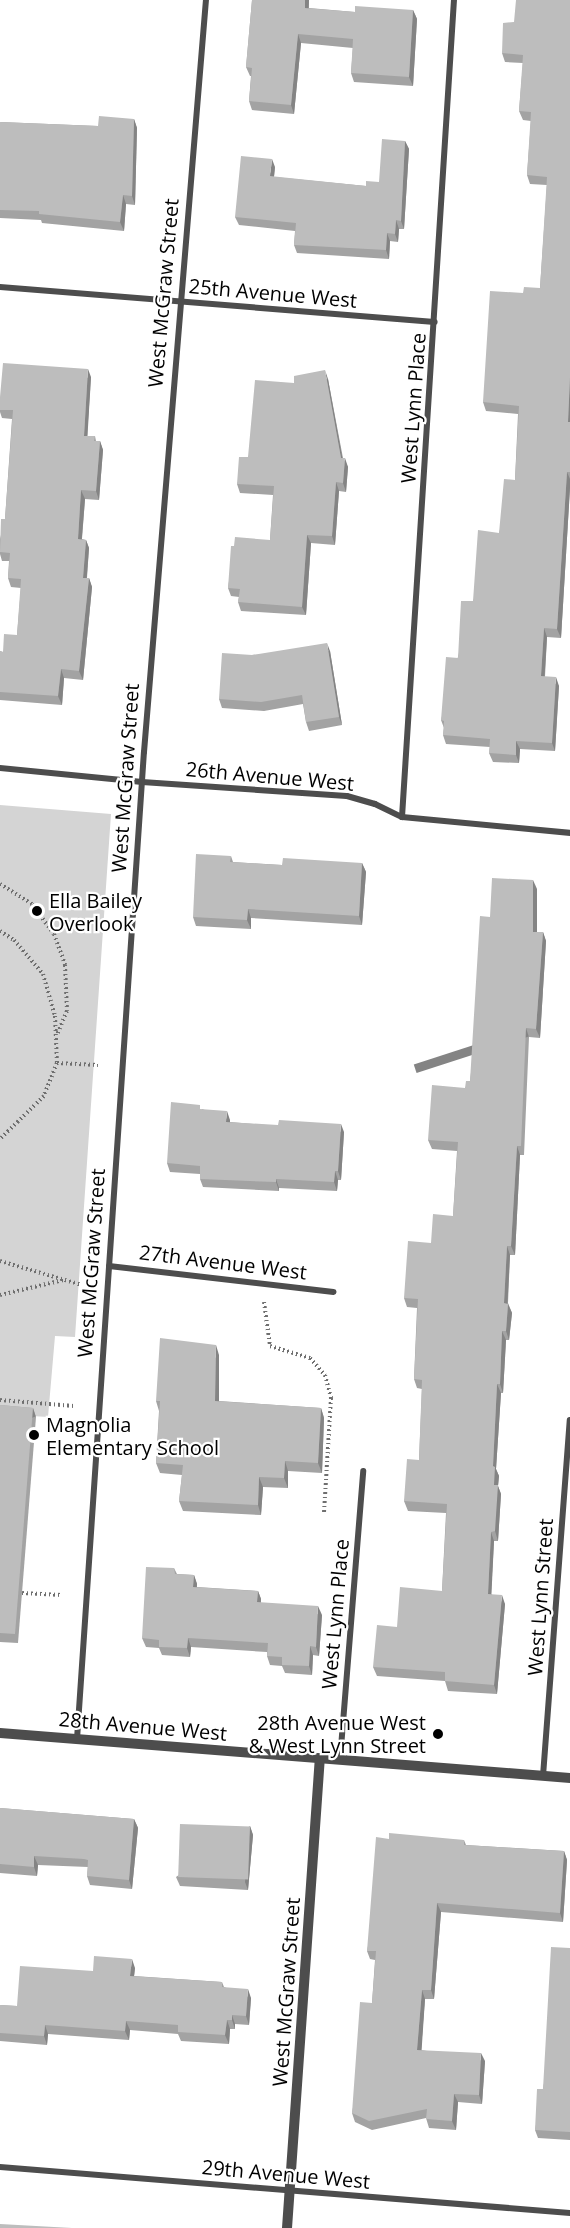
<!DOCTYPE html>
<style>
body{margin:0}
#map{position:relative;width:570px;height:2228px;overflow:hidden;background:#fff;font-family:"Open Sans",sans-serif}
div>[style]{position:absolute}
.green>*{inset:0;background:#d4d4d4}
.path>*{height:4px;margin-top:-2px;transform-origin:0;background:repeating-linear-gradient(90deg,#6f6f6f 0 1.5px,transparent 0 4.5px)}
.minor>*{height:6px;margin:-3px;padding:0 3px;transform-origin:3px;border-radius:3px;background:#4d4d4d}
.tertiary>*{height:10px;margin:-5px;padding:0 5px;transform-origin:5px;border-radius:5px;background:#4d4d4d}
.wall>*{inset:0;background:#a3a3a3}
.shaded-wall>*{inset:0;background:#848484;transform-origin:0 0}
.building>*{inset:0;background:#bdbdbd;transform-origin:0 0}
.dots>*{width:16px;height:16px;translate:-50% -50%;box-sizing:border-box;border:3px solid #fff;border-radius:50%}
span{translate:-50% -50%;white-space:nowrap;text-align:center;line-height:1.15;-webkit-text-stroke:4.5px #fff;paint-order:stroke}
.street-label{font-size:20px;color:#000}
.poi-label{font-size:20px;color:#000}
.left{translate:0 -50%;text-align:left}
.right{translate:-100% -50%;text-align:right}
</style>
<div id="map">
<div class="green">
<i style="clip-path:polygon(0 805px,111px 814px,75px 1337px,55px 1336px,48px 1417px,0 1414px)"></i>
</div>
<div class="path">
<i style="left:0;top:884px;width:38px;rotate:32deg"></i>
<i style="left:32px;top:904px;width:37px;rotate:54deg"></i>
<i style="left:54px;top:934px;width:33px;rotate:70deg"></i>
<i style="left:65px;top:965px;width:46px;rotate:87.5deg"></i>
<i style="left:67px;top:1011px;width:25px;rotate:113deg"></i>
<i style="left:0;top:931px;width:17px;rotate:33deg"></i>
<i style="left:14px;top:940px;width:45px;rotate:49.5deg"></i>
<i style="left:43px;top:974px;width:44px;rotate:74.1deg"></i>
<i style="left:55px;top:1016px;width:47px;rotate:87.6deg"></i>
<i style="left:57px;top:1063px;width:35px;rotate:112deg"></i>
<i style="left:44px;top:1096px;width:62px;rotate:135.7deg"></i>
<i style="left:57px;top:1063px;width:41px;rotate:2.8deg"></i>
<i style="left:0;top:1261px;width:85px;rotate:16.3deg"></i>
<i style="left:0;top:1295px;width:65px;rotate:-13.4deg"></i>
<i style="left:264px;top:1302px;width:44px;rotate:82.2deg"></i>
<i style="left:270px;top:1346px;width:42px;rotate:16.7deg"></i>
<i style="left:310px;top:1358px;width:23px;rotate:49deg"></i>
<i style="left:325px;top:1375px;width:24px;rotate:75deg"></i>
<i style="left:331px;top:1398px;width:115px;rotate:93.5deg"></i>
<i style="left:0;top:1400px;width:74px;rotate:4.6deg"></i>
<i style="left:22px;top:1593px;width:40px;rotate:2.9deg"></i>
</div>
<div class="minor">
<i style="left:0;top:287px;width:436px;rotate:4.6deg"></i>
<i style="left:0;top:768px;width:143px;rotate:5.6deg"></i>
<i style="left:142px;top:782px;width:205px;rotate:3.9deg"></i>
<i style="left:347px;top:796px;width:29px;rotate:16deg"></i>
<i style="left:375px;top:804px;width:30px;rotate:26deg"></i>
<i style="left:402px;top:817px;width:169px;rotate:5.4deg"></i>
<i style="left:402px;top:817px;width:819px;rotate:-86.36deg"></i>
<i style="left:109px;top:1266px;width:226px;rotate:6.6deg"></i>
<i style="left:77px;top:1739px;width:989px;rotate:-86.12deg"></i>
<i style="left:144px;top:752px;width:755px;rotate:-85.29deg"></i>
<i style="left:340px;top:1760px;width:290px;rotate:-85.4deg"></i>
<i style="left:543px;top:1776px;width:357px;rotate:-85.7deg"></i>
<i style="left:0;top:2167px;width:572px;rotate:4.61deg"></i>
</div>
<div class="tertiary">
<i style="left:0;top:1733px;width:572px;rotate:4.51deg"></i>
<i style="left:287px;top:2228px;width:471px;rotate:-86deg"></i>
</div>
<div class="wall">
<i style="clip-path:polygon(252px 0,309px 0,309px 8px,355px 12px,413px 10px,417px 19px,413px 86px,354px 82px,351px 73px,353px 48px,301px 43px,294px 114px,252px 110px,249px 101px,251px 76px,250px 76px,246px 67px)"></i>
<i style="clip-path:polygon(570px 0,570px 488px,561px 638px,547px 637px,545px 677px,559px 686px,555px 751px,520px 749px,519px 763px,493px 762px,489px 753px,490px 747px,446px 744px,443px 735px,444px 728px,441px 720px,473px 601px,499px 533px,515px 480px,518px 414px,486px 411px,483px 402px,523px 293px,540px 288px,547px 185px,530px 184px,527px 175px,531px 121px,523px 120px,519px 111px,523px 63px,505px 62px,502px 53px,514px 22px)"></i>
<i style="clip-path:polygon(134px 119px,137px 128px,135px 205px,126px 204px,124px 231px,42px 223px,41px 220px,0 218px,0 122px,98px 126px)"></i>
<i style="clip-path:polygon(405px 141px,409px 149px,404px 229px,399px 229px,398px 242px,390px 241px,389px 259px,297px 253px,294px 245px,295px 231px,239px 225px,235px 217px,275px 167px,274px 177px,366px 186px,379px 182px)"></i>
<i style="clip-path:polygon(91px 377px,87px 436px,95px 436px,96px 441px,100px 441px,103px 450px,99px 500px,85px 499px,82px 539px,86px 540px,89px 548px,87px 578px,89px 578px,92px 587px,83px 680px,64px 678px,62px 705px,0 700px,0 651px,3px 652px,17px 635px,21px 588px,11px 587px,8px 578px,9px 561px,2px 561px,0 554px,0 539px,5px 519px,12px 419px,2px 418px,0 412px,0 397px)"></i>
<i style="clip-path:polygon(328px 379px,343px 458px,348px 467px,346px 492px,339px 491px,335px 545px,311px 543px,306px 615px,241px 611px,238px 602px,239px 597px,231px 596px,228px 588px,234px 546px,270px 540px,273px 495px,240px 493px,237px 484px,248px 457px,294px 383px)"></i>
<i style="clip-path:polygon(330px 651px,342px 725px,309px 731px,306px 722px,303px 704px,264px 711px,222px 708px,219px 699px,252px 655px)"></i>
<i style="clip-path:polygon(231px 856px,233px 862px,282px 865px,362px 863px,366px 872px,362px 925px,251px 918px,251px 929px,196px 926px,193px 917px)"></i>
<i style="clip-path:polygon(537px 889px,537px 932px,543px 932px,546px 941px,540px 1038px,529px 1037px,524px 1155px,520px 1155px,515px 1255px,510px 1255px,508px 1303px,512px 1313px,509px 1340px,506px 1340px,503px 1393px,501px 1393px,496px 1469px,499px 1476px,498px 1486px,501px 1494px,498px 1541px,494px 1541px,491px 1594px,505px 1604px,497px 1694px,448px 1691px,445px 1681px,377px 1676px,373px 1667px,397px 1627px,442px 1591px,446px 1513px,408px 1511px,404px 1501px,419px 1460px,422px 1389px,417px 1388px,414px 1379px,417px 1308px,407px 1307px,404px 1298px,431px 1243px,453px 1216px,457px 1151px,432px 1149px,428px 1140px,470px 1081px,490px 917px)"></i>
<i style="clip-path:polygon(202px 1109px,230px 1120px,230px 1122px,344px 1132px,341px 1180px,338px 1180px,337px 1191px,279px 1188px,279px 1191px,203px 1187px,200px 1179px,200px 1174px,170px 1172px,167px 1163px)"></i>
<i style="clip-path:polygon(219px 1355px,219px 1401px,321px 1408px,324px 1418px,322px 1473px,288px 1471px,288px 1488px,263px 1487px,261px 1515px,183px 1511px,179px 1501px,182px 1475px,160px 1473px,156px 1463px,159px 1411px,156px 1401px)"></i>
<i style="clip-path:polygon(0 1405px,33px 1408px,36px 1417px,18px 1643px,0 1642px)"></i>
<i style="clip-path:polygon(174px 1568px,177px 1574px,194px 1575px,197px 1584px,197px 1587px,258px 1591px,261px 1599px,261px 1603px,322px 1615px,319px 1656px,313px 1655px,312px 1675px,285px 1673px,282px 1666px,270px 1665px,267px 1656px,267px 1652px,191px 1647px,190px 1657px,162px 1655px,159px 1648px,146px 1647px,142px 1638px)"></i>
<i style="clip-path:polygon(0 1808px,134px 1819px,138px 1828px,132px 1889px,90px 1885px,87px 1876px,88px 1867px,38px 1865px,37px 1876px,0 1873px)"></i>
<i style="clip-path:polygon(250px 1826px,253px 1835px,248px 1890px,180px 1886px,176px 1877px)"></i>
<i style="clip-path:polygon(389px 1839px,464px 1840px,466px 1845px,564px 1851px,567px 1860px,563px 1922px,441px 1912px,434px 1999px,425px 1999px,421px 2050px,485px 2061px,482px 2104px,458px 2102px,456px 2130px,429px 2128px,426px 2118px,372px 2130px,355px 2122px,352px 2113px,372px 2003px,375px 1960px,370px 1959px,367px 1951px)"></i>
<i style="clip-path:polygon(570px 1948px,570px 2140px,538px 2138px,535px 2130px)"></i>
<i style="clip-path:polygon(135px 1968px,134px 1976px,222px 1982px,224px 1987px,251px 1998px,249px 2025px,235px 2024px,235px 2029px,230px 2029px,229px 2044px,181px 2041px,178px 2034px,130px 2030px,129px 2040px,48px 2034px,47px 2045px,0 2041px,0 2005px,17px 2006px,93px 1971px)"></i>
</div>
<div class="shaded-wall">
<i style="clip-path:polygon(305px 0,309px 0,308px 16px,305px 8px)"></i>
<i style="clip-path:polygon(413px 10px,417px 19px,413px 86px,409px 77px)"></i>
<i style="clip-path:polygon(298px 34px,301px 43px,294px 114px,291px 105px)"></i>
<i style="clip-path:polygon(134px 119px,137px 128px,135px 205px,132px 196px)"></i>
<i style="clip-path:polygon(405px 141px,409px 149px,404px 229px,401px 221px)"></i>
<i style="clip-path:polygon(272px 159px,275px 167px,273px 185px,270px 176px)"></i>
<i style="clip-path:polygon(123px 195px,126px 204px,124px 231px,120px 222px)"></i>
<i style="clip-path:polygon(396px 220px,399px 229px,398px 242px,395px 234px)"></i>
<i style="clip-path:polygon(387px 233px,390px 241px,389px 259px,386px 250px)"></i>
<i style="clip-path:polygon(88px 369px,91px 377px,87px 444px,84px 436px)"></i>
<i style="clip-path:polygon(325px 370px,328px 379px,344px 467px,341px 458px)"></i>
<i style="clip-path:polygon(570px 377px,570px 427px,568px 422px)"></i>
<i style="clip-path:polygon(100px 441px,103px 450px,99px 500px,96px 491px)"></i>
<i style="clip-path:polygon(345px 458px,348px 467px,346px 492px,343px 483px)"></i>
<i style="clip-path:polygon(567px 472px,570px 479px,570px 488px,561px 638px,557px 629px)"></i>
<i style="clip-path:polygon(336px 482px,339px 491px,335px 545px,332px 536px)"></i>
<i style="clip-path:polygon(81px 490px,85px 499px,81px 548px,78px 539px)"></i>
<i style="clip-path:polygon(307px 535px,311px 543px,306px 615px,302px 607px)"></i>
<i style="clip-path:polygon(86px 540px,89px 548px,86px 587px,83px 578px)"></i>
<i style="clip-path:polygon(89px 578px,92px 587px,83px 680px,79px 671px)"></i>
<i style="clip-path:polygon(544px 628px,547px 637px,544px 685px,541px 676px)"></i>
<i style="clip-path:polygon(327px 643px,330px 651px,342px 725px,339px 717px)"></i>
<i style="clip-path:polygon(61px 669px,64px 678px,62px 705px,58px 696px)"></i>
<i style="clip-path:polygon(556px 677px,559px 686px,555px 751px,552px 743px)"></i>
<i style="clip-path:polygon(516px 741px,520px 749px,519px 763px,516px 755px)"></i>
<i style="clip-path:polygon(362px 863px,366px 872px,362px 925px,359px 916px)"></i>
<i style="clip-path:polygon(533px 880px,537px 889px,537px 941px,533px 932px)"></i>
<i style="clip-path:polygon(248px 909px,251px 918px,251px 929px,247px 920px)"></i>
<i style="clip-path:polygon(543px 932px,546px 941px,540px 1038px,536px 1029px)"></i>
<i style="left:526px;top:1028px;width:9px;height:118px;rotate:72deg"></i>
<i style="clip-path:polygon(227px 1111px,230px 1120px,230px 1130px,226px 1122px)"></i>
<i style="clip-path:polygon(341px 1124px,344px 1132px,341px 1180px,338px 1171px)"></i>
<i style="clip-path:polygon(517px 1146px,520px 1155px,515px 1255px,511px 1246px)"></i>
<i style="clip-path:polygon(335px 1171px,338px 1180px,337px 1191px,334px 1182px)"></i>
<i style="clip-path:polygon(276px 1179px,279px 1188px,279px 1191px,276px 1182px)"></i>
<i style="clip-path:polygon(507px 1246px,510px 1255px,507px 1312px,504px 1303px)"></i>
<i style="clip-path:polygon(508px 1304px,512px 1313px,509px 1340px,506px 1331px)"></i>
<i style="clip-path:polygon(502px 1331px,506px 1340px,503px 1393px,500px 1384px)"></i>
<i style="clip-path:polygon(216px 1345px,219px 1355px,219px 1411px,215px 1401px)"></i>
<i style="clip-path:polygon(497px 1384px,501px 1393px,496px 1469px,499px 1476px,498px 1486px,501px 1494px,498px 1541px,495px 1531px,494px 1485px,493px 1466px)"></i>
<i style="left:33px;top:1408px;width:9px;height:227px;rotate:72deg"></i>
<i style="clip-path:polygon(321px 1408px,324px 1418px,322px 1473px,318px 1463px)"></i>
<i style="clip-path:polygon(285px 1461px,288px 1471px,288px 1488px,284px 1478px)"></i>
<i style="clip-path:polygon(259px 1477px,263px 1487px,261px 1515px,258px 1505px)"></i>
<i style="clip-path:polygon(491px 1532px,494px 1541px,491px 1603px,488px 1594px)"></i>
<i style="clip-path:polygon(194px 1575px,197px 1584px,196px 1596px,193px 1587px)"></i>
<i style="clip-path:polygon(258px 1591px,261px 1599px,260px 1611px,257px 1602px)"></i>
<i style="clip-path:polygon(502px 1595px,505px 1604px,497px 1694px,494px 1685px)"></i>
<i style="clip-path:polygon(318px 1606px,322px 1615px,319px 1656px,316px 1647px)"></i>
<i style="clip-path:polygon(188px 1638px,191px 1647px,190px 1657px,187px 1648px)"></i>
<i style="clip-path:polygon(310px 1646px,313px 1655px,312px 1675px,309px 1666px)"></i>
<i style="clip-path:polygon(134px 1819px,138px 1828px,132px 1889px,129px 1880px)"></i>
<i style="clip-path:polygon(250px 1826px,253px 1835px,248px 1890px,245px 1882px)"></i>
<i style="clip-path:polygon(564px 1851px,567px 1860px,563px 1922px,560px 1913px)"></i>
<i style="clip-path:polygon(34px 1856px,38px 1865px,37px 1876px,34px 1867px)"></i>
<i style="clip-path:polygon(437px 1903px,441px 1912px,434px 1999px,431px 1990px)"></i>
<i style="clip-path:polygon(132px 1959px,135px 1968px,133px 1985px,130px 1976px)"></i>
<i style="clip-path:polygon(248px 1989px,251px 1998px,249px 2025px,246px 2016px)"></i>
<i style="clip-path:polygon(422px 1990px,425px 1999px,421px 2059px,417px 2050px)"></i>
<i style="clip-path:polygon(232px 2015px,235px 2024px,235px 2029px,232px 2020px)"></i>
<i style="clip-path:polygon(227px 2020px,230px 2029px,229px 2044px,225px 2035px)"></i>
<i style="clip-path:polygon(126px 2021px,130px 2030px,129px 2040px,125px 2031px)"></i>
<i style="clip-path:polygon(45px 2025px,48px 2034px,47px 2045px,44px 2036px)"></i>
<i style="clip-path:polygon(481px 2053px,485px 2061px,482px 2104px,479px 2095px)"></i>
<i style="clip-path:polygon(454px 2094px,458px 2102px,456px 2130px,452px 2121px)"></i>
</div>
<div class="building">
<i style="clip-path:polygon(252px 0,305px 0,305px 8px,355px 12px,355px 6px,413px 10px,409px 77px,351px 73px,353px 39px,298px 34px,291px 105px,249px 101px,252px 68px,246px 67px)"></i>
<i style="clip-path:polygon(516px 0,570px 0,570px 377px,568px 422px,570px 422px,570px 472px,567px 472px,557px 629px,544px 628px,541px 676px,556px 677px,552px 743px,516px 741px,516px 755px,489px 753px,490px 739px,443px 735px,444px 721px,441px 720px,446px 657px,458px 658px,461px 601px,473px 601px,478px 530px,499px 533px,504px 479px,515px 480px,519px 406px,483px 402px,490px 291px,523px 293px,524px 287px,540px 288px,547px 177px,527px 175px,531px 112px,519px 111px,523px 55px,502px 53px,503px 23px,514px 22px)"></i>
<i style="clip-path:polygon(99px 116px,134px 119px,132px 196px,123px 195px,120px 222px,39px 214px,39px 211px,0 210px,0 122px,98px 126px)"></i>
<i style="clip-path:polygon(382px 139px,405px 141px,401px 221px,396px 220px,395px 234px,387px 233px,386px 250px,294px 245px,296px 223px,235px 217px,241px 156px,272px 159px,270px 176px,366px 186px,366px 181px,379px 182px)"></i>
<i style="clip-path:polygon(3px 363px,88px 369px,84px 436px,95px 436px,94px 441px,100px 441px,96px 491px,81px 490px,78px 539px,86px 540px,83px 578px,89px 578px,79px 671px,61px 669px,58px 696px,0 692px,0 651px,3px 652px,4px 634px,17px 635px,21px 579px,8px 578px,10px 553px,0 552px,1px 519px,5px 519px,13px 410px,0 410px,0 397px)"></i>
<i style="clip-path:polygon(325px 370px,341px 458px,345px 458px,343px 483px,336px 482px,332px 536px,307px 535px,302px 607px,238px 602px,240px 589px,228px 588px,231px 546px,234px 546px,235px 537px,270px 540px,274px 486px,237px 484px,239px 457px,248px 457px,255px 380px,294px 383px,294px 376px)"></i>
<i style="clip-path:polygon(327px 643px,339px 717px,306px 722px,302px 695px,261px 702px,219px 699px,222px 653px,252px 655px)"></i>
<i style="clip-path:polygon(196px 854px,231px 856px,230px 862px,282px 865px,283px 858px,362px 863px,359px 916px,248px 909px,247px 920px,193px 917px)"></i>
<i style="clip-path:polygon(492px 878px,533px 880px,533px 932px,543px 932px,536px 1029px,526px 1028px,521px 1146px,517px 1146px,511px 1246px,507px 1246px,504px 1303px,508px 1304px,506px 1331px,502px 1331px,500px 1384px,497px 1384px,493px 1466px,495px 1467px,494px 1485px,498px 1485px,495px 1531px,491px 1532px,488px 1594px,502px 1595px,494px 1685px,445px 1681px,445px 1672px,373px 1667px,377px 1625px,397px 1627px,400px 1587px,442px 1591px,447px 1504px,404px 1501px,407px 1459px,419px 1460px,422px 1380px,414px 1379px,418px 1299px,404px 1298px,408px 1241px,431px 1243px,433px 1214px,453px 1216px,458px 1142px,428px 1140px,432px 1085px,465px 1088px,466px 1081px,470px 1081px,480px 916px,490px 917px)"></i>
<i style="clip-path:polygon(171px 1102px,200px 1105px,200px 1109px,227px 1111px,226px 1122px,278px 1125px,279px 1120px,341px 1124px,338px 1171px,335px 1171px,334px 1182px,276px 1179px,276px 1182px,200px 1179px,200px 1166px,167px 1163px)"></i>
<i style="clip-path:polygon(160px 1338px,216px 1345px,215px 1401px,321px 1408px,318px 1463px,285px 1461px,284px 1478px,259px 1477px,258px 1505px,179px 1501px,183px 1465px,156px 1463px,160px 1401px,156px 1401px)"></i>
<i style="clip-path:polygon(0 1405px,33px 1408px,15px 1634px,0 1633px)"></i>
<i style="clip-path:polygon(146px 1567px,174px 1568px,175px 1574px,194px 1575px,193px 1587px,258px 1591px,257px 1602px,318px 1606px,316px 1647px,310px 1646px,309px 1666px,282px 1665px,282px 1657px,267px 1656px,268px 1643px,188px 1638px,187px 1648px,159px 1647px,159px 1640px,142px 1638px)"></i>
<i style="clip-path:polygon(0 1808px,134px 1819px,129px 1880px,87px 1876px,88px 1860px,84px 1859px,34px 1856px,34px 1867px,0 1864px)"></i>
<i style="left:180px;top:1824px;width:70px;height:53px;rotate:2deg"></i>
<i style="clip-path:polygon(389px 1833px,464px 1840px,464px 1845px,564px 1851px,560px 1913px,437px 1903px,431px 1990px,422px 1990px,417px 2050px,481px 2053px,479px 2095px,454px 2094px,452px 2121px,426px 2119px,427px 2109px,369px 2121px,352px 2113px,360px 2002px,372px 2003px,376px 1951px,367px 1951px,376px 1837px,389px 1839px)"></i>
<i style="clip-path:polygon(551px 1947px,570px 1948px,570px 2132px,535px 2130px,537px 2089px,543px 2089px)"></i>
<i style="clip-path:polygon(94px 1956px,132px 1959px,130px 1976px,222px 1982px,222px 1987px,248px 1989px,246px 2016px,232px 2015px,232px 2020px,227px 2020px,225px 2035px,178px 2032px,178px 2025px,126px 2021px,125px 2031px,45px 2025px,44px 2036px,0 2033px,0 2005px,17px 2006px,20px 1966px,93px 1971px)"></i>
<i style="clip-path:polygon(0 2224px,72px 2228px,0 2228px)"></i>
</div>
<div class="dots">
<i style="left:37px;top:911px;background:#000"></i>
<i style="left:34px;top:1435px;background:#000"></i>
<i style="left:438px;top:1734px;background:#000"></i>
</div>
<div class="street-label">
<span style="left:163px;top:293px;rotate:-85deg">West McGraw Street</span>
<span style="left:273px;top:293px;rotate:5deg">25th Avenue West</span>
<span style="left:413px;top:408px;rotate:-86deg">West Lynn Place</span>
<span style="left:270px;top:776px;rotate:5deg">26th Avenue West</span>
<span style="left:125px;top:778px;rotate:-86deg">West McGraw Street</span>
<span style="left:223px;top:1262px;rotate:7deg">27th Avenue West</span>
<span style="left:91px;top:1263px;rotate:-86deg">West McGraw Street</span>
<span style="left:540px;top:1597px;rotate:-86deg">West Lynn Street</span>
<span style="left:335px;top:1614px;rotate:-85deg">West Lynn Place</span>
<span style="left:143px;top:1726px;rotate:5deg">28th Avenue West</span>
<span style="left:286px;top:1992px;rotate:-86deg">West McGraw Street</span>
<span style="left:286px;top:2174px;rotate:5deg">29th Avenue West</span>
</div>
<div class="poi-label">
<span class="left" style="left:49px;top:912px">Ella Bailey<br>Overlook</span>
<span class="left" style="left:46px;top:1436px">Magnolia<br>Elementary School</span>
<span class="right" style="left:426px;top:1734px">28th Avenue West<br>&amp; West Lynn Street</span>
</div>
</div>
